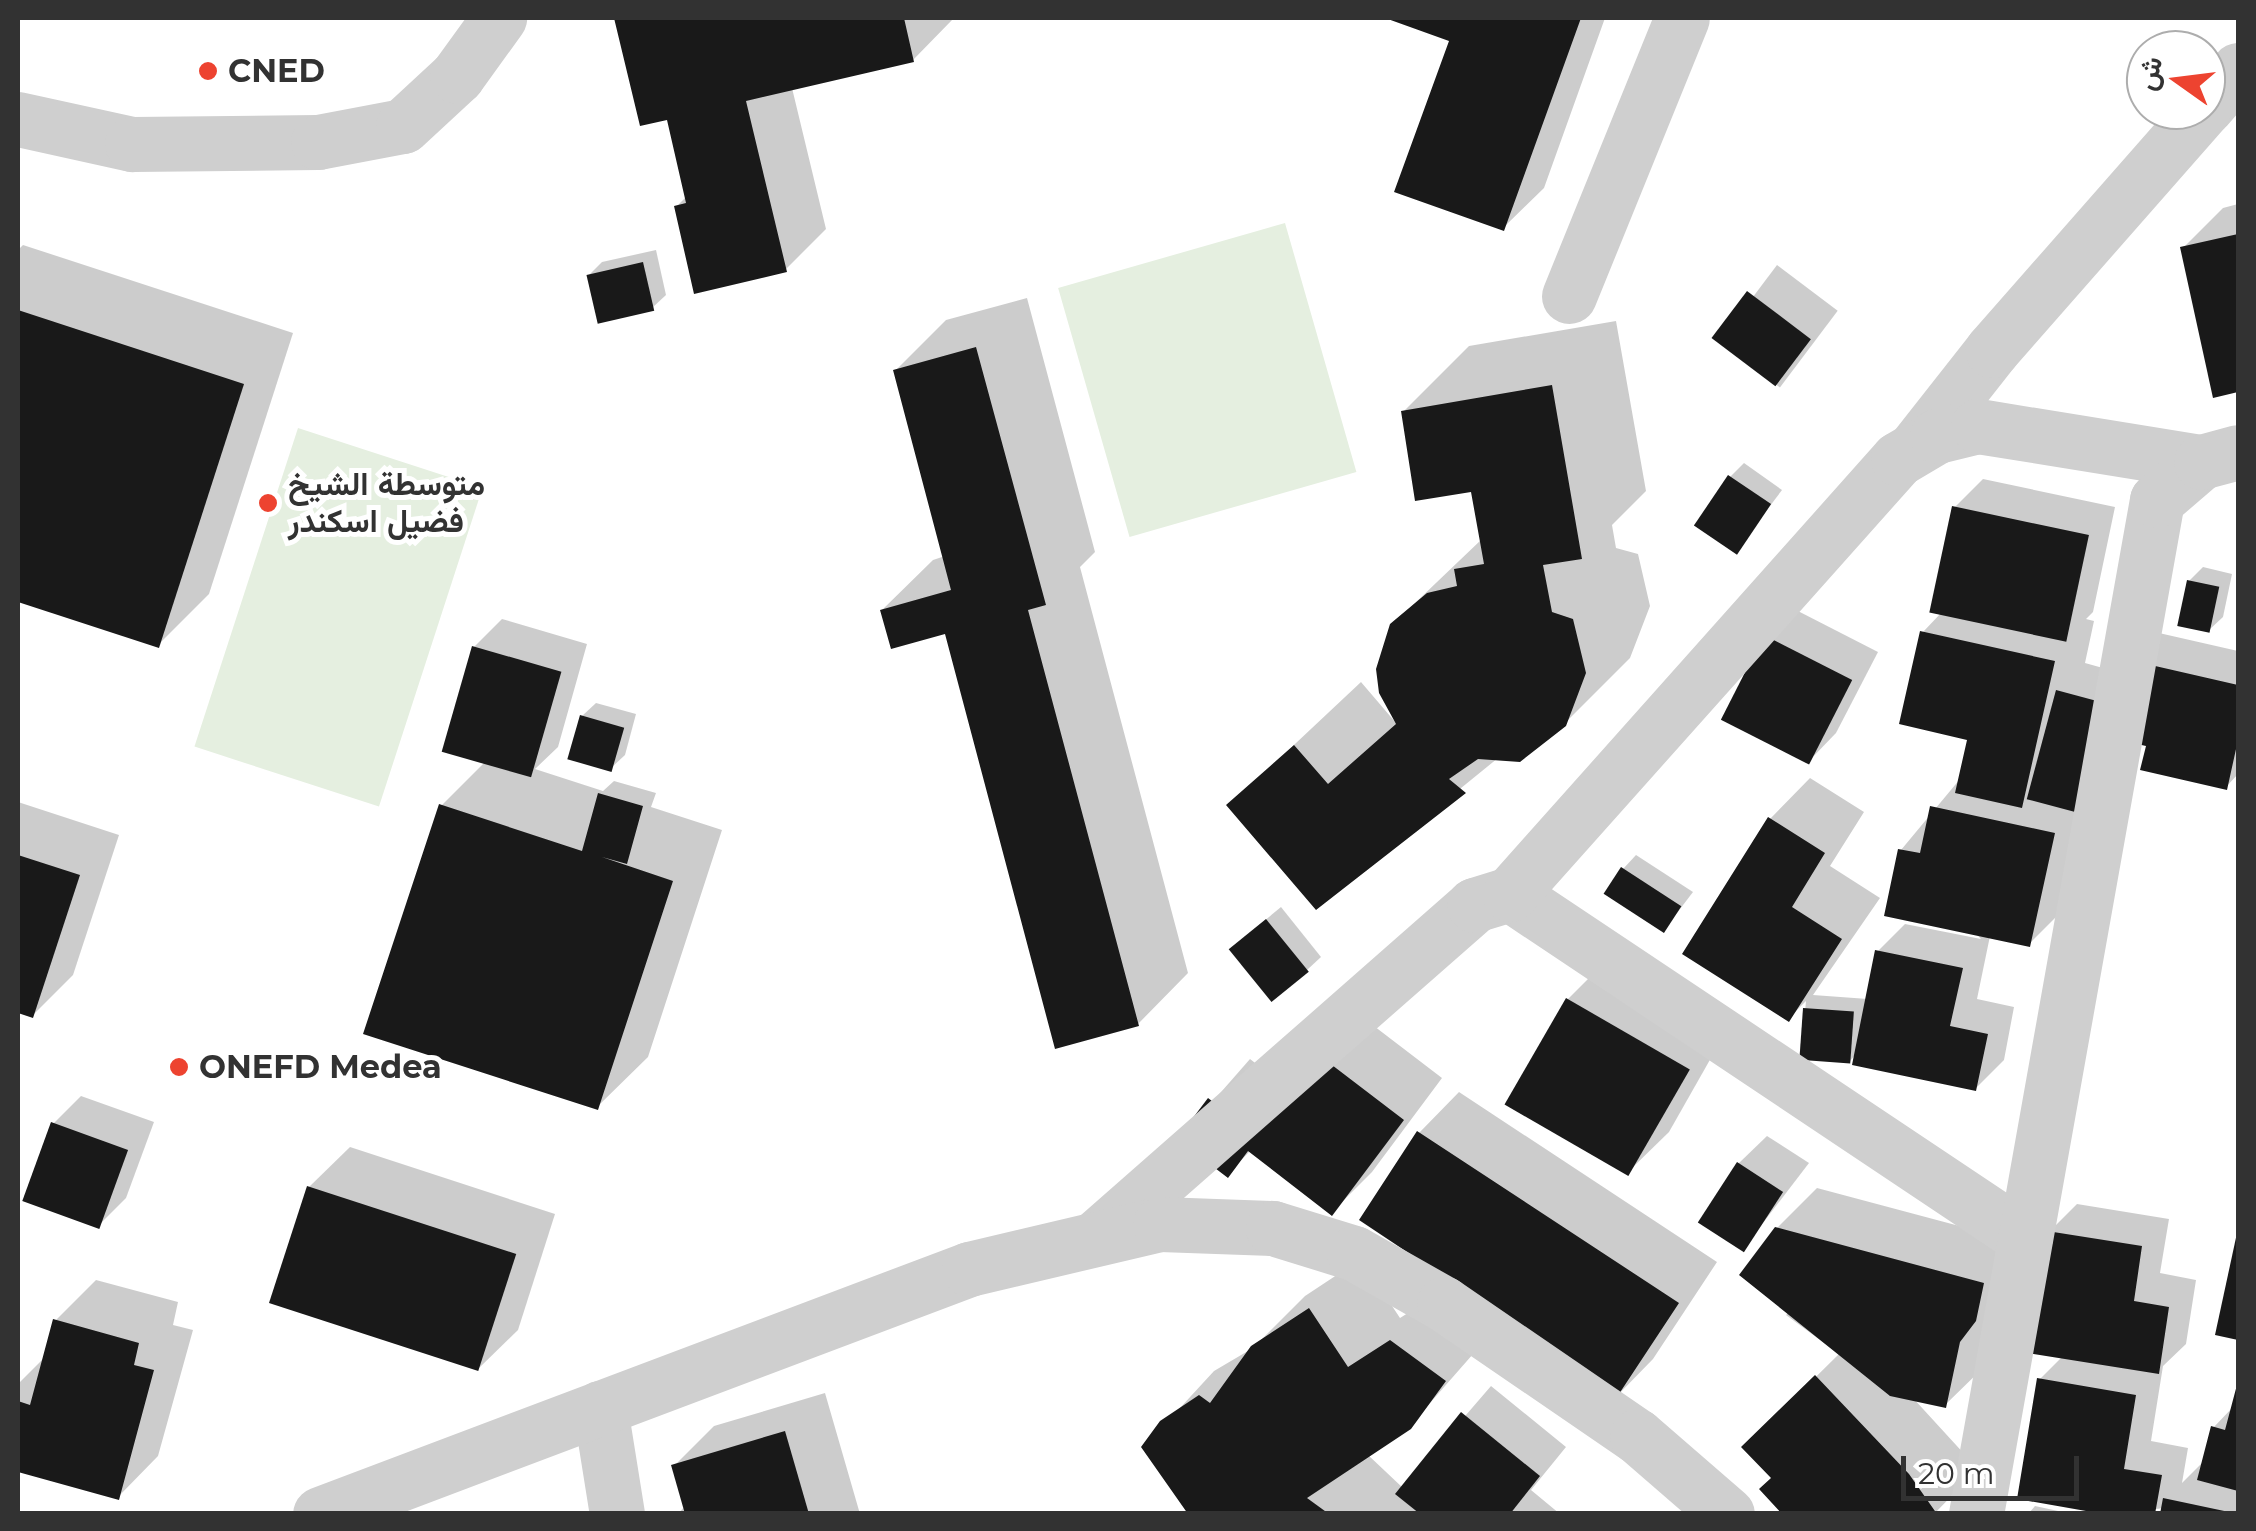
<!DOCTYPE html>
<meta charset="utf-8">
<style>
body{margin:0}
#map{position:relative;width:2256px;height:1531px;overflow:hidden;background:#fff;font-family:Montserrat,Vazirmatn,sans-serif}
div>[style]{position:absolute}
.green>*{inset:0;background:#e5efe0;transform-origin:0 0}
.shadow>*{inset:0;background:#0003;transform-origin:0 0}
.building>*{inset:0;background:#191919;transform-origin:0 0}
.minor>*{height:55px;margin:-27.5px;padding:0 27.5px;transform-origin:27.5px;border-radius:27.5px;background:#cfcfcf}
.dots>*{width:28px;height:28px;translate:-50% -50%;box-sizing:border-box;border:5px solid #fff;border-radius:50%}
span{translate:-50% -50%;white-space:nowrap;text-align:center;line-height:1.15;-webkit-text-stroke:10px #fff;paint-order:stroke}
.poi-label{font-size:32px;color:#323232;font-weight:700}
.left{translate:0 -50%;text-align:left}
.frame{position:absolute;inset:0;border:20px solid #323232;pointer-events:none}
.north{position:absolute;left:2126px;top:30px;width:100px;height:100px;box-sizing:border-box;background:#fff;border:2px solid #adadad;border-radius:50%;rotate:284deg;font-size:28px;font-weight:700;line-height:40px;text-align:center;color:#323232}
.north::after{content:'';display:block;margin:auto;width:35px;height:45px;background:#ed4330;clip-path:polygon(50% 0,100% 100%,50% 72%,0 100%)}
.scale{position:absolute;left:1901px;top:1456px;width:178px;height:45px;box-sizing:border-box;border:5px solid #323232;border-top:0;padding-left:12px;font-size:30px;line-height:35px;white-space:nowrap;color:#323232;-webkit-text-stroke:8px #fff;paint-order:stroke}
</style>
<div id="map">
<div class="green">
<i style="left:1285px;top:223px;width:259px;height:236px;rotate:74deg"></i>
<i style="left:298px;top:428px;width:194px;height:335px;rotate:18deg"></i>
</div>
<div class="shadow">
<i style="clip-path:polygon(1391px 18px,1605px 18px,1544px 188px,1503px 228px,1452px 40px)"></i>
<i style="clip-path:polygon(617px 19px,953px 18px,953px 19px,913px 60px,792px 88px,826px 229px,786px 269px,676px 207px,687px 196px,669px 117px)"></i>
<i style="clip-path:polygon(2238px 204px,2238px 390px,2215px 395px,2183px 248px,2223px 208px)"></i>
<i style="clip-path:polygon(23px 245px,293px 333px,209px 594px,158px 645px,18px 599px,18px 250px)"></i>
<i style="clip-path:polygon(656px 250px,666px 295px,652px 308px,588px 276px,602px 262px)"></i>
<i style="left:1777px;top:265px;width:76px;height:96px;rotate:37deg"></i>
<i style="clip-path:polygon(1027px 298px,1095px 552px,1080px 567px,1188px 973px,1138px 1024px,947px 631px,882px 610px,933px 560px,945px 556px,896px 370px,946px 320px)"></i>
<i style="clip-path:polygon(1616px 321px,1646px 491px,1612px 525px,1616px 548px,1638px 554px,1650px 606px,1630px 658px,1564px 724px,1498px 758px,1316px 906px,1230px 805px,1361px 682px,1396px 723px,1392px 625px,1482px 539px,1473px 490px,1403px 412px,1469px 346px)"></i>
<i style="clip-path:polygon(1744px 463px,1782px 490px,1736px 551px,1730px 477px)"></i>
<i style="clip-path:polygon(1983px 479px,2115px 507px,2093px 612px,2086px 619px,2094px 621px,2085px 663px,2128px 675px,2159px 633px,2238px 651px,2238px 774px,2226px 787px,2149px 744px,2118px 737px,2069px 904px,2029px 944px,1990px 936px,1977px 999px,2014px 1007px,2004px 1060px,1976px 1088px,1856px 1054px,1849px 1062px,1801px 1057px,1806px 1001px,1789px 1018px,1770px 819px,1810px 778px,1864px 812px,1830px 866px,1880px 898px,1813px 995px,1868px 999px,1877px 952px,1905px 924px,1981px 939px,1901px 850px,1960px 779px,1970px 738px,1923px 632px,1941px 613px,1955px 507px)"></i>
<i style="clip-path:polygon(2203px 567px,2232px 574px,2223px 617px,2209px 630px,2189px 581px)"></i>
<i style="clip-path:polygon(1794px 609px,1878px 652px,1836px 733px,1809px 761px,1766px 637px)"></i>
<i style="clip-path:polygon(502px 619px,587px 644px,558px 747px,535px 769px,603px 791px,614px 781px,656px 793px,651px 807px,722px 830px,648px 1057px,597px 1107px,441px 806px,485px 762px,474px 647px)"></i>
<i style="clip-path:polygon(596px 703px,636px 714px,625px 755px,611px 768px,582px 716px)"></i>
<i style="clip-path:polygon(18px 802px,119px 835px,73px 975px,33px 1015px,18px 1010px)"></i>
<i style="clip-path:polygon(1636px 855px,1693px 892px,1664px 930px,1623px 869px)"></i>
<i style="clip-path:polygon(1281px 907px,1321px 957px,1307px 970px,1246px 936px)"></i>
<i style="clip-path:polygon(1608px 959px,1728px 1028px,1669px 1132px,1628px 1172px,1568px 999px)"></i>
<i style="clip-path:polygon(1353px 1010px,1442px 1078px,1372px 1172px,1332px 1212px,1251px 1150px,1227px 1175px,1180px 1139px,1250px 1059px,1286px 1087px)"></i>
<i style="clip-path:polygon(1459px 1092px,1717px 1262px,1653px 1359px,1613px 1400px,1495px 1329px,1409px 1427px,1367px 1454px,1403px 1488px,1491px 1386px,1566px 1447px,1531px 1490px,1560px 1514px,1193px 1514px,1144px 1447px,1214px 1371px,1253px 1348px,1305px 1296px,1361px 1259px,1400px 1318px,1443px 1291px,1419px 1133px)"></i>
<i style="clip-path:polygon(81px 1096px,154px 1122px,126px 1198px,98px 1226px,53px 1124px)"></i>
<i style="clip-path:polygon(1767px 1136px,1809px 1163px,1743px 1249px,1701px 1222px,1739px 1163px)"></i>
<i style="clip-path:polygon(350px 1147px,555px 1214px,518px 1330px,477px 1370px,309px 1187px)"></i>
<i style="clip-path:polygon(1817px 1188px,2023px 1243px,1986px 1365px,1945px 1405px,1913px 1398px,1978px 1469px,1934px 1514px,1774px 1478px,1745px 1447px,1839px 1354px,1786px 1315px,1791px 1310px,1777px 1228px)"></i>
<i style="clip-path:polygon(2077px 1204px,2169px 1219px,2160px 1273px,2196px 1280px,2186px 1344px,2163px 1366px,2151px 1441px,2188px 1448px,2182px 1483px,2205px 1460px,2213px 1428px,2233px 1407px,2238px 1385px,2238px 1514px,2163px 1514px,2164px 1508px,2118px 1514px,2040px 1379px,2063px 1356px,2049px 1232px)"></i>
<i style="clip-path:polygon(96px 1280px,178px 1302px,173px 1325px,193px 1330px,158px 1456px,118px 1497px,18px 1469px,18px 1384px,44px 1358px,55px 1321px)"></i>
<i style="clip-path:polygon(825px 1393px,860px 1514px,678px 1514px,685px 1506px,674px 1466px,714px 1426px)"></i>
<i style="clip-path:polygon(2035px 1506px,2072px 1514px,2028px 1514px)"></i>
</div>
<div class="building">
<i style="clip-path:polygon(614px 18px,904px 18px,914px 62px,746px 101px,787px 272px,694px 294px,674px 206px,686px 203px,667px 120px,640px 126px)"></i>
<i style="clip-path:polygon(1385px 18px,1581px 18px,1504px 231px,1394px 192px,1449px 41px)"></i>
<i style="clip-path:polygon(2238px 234px,2238px 392px,2213px 398px,2180px 247px)"></i>
<i style="left:643px;top:262px;width:50px;height:58px;rotate:77deg"></i>
<i style="left:1747px;top:291px;width:80px;height:59px;rotate:37deg"></i>
<i style="clip-path:polygon(18px 310px,244px 384px,159px 648px,18px 602px)"></i>
<i style="clip-path:polygon(976px 347px,1046px 605px,1028px 610px,1139px 1026px,1055px 1049px,945px 634px,891px 649px,880px 610px,951px 590px,893px 370px)"></i>
<i style="clip-path:polygon(1552px 385px,1582px 559px,1543px 565px,1552px 612px,1573px 619px,1586px 673px,1566px 726px,1520px 762px,1478px 759px,1449px 779px,1466px 793px,1316px 910px,1226px 805px,1294px 745px,1328px 784px,1396px 724px,1379px 693px,1376px 669px,1390px 624px,1427px 593px,1457px 586px,1454px 569px,1484px 564px,1471px 492px,1415px 501px,1401px 411px)"></i>
<i style="left:1728px;top:475px;width:52px;height:61px;rotate:34deg"></i>
<i style="left:1952px;top:506px;width:140px;height:109px;rotate:12deg"></i>
<i style="left:2187px;top:580px;width:33px;height:47px;rotate:12deg"></i>
<i style="clip-path:polygon(1920px 631px,2055px 661px,2022px 808px,1955px 793px,1967px 740px,1899px 724px)"></i>
<i style="left:1764px;top:635px;width:99px;height:95px;rotate:27deg"></i>
<i style="left:472px;top:646px;width:93px;height:110px;rotate:16deg"></i>
<i style="clip-path:polygon(2129px 660px,2238px 685px,2238px 740px,2227px 790px,2140px 770px,2146px 746px,2110px 738px)"></i>
<i style="left:2056px;top:690px;width:53px;height:113px;rotate:15deg"></i>
<i style="left:580px;top:715px;width:46px;height:46px;rotate:16deg"></i>
<i style="clip-path:polygon(598px 793px,643px 806px,627px 864px,602px 857px,673px 881px,598px 1110px,363px 1034px,439px 804px,582px 851px)"></i>
<i style="clip-path:polygon(1930px 806px,2055px 833px,2030px 947px,1884px 916px,1898px 849px,1920px 853px)"></i>
<i style="clip-path:polygon(1768px 817px,1825px 853px,1792px 907px,1842px 939px,1789px 1022px,1682px 954px)"></i>
<i style="clip-path:polygon(18px 855px,80px 875px,33px 1018px,18px 1013px)"></i>
<i style="left:1621px;top:867px;width:72px;height:32px;rotate:33deg"></i>
<i style="left:1266px;top:919px;width:68px;height:48px;rotate:51deg"></i>
<i style="clip-path:polygon(1875px 950px,1963px 968px,1950px 1026px,1988px 1034px,1976px 1091px,1852px 1065px)"></i>
<i style="left:1566px;top:998px;width:143px;height:123px;rotate:30deg"></i>
<i style="left:1803px;top:1008px;width:51px;height:52px;rotate:4deg"></i>
<i style="clip-path:polygon(1311px 1049px,1404px 1120px,1332px 1216px,1248px 1151px,1228px 1178px,1177px 1139px,1208px 1098px,1250px 1130px)"></i>
<i style="left:51px;top:1122px;width:82px;height:84px;rotate:20deg"></i>
<i style="clip-path:polygon(1417px 1131px,1679px 1303px,1613px 1403px,1467px 1292px,1359px 1220px)"></i>
<i style="left:1737px;top:1162px;width:55px;height:72px;rotate:33deg"></i>
<i style="left:307px;top:1186px;width:220px;height:123px;rotate:18deg"></i>
<i style="clip-path:polygon(1775px 1227px,1984px 1283px,1976px 1321px,1960px 1342px,1946px 1408px,1890px 1396px,1739px 1275px)"></i>
<i style="clip-path:polygon(2047px 1231px,2142px 1246px,2134px 1301px,2169px 1307px,2159px 1374px,2027px 1353px)"></i>
<i style="clip-path:polygon(2237px 1233px,2238px 1233px,2238px 1340px,2215px 1335px)"></i>
<i style="clip-path:polygon(1309px 1308px,1348px 1367px,1390px 1340px,1446px 1381px,1411px 1429px,1307px 1498px,1329px 1514px,1188px 1514px,1141px 1447px,1160px 1421px,1199px 1395px,1210px 1403px,1251px 1346px)"></i>
<i style="clip-path:polygon(53px 1319px,139px 1343px,134px 1365px,154px 1370px,119px 1500px,18px 1472px,18px 1401px,30px 1405px)"></i>
<i style="clip-path:polygon(1815px 1375px,1909px 1474px,1937px 1514px,1782px 1514px,1759px 1489px,1771px 1478px,1741px 1447px)"></i>
<i style="clip-path:polygon(2037px 1378px,2136px 1395px,2124px 1469px,2162px 1475px,2155px 1514px,2103px 1514px,2017px 1499px)"></i>
<i style="clip-path:polygon(2238px 1381px,2238px 1491px,2197px 1480px,2211px 1426px,2225px 1430px)"></i>
<i style="clip-path:polygon(1461px 1412px,1540px 1476px,1510px 1514px,1420px 1514px,1395px 1494px)"></i>
<i style="clip-path:polygon(785px 1431px,809px 1514px,685px 1514px,671px 1465px)"></i>
<i style="clip-path:polygon(2163px 1498px,2229px 1512px,2229px 1514px,2160px 1514px)"></i>
</div>
<div class="minor">
<i style="left:2206px;top:107px;width:49px;rotate:-49.1deg"></i>
<i style="left:18px;top:119px;width:117px;rotate:12.4deg"></i>
<i style="left:132px;top:144px;width:186px;rotate:-0.6deg"></i>
<i style="left:318px;top:142px;width:86px;rotate:-10.7deg"></i>
<i style="left:403px;top:126px;width:74px;rotate:-42.8deg"></i>
<i style="left:457px;top:76px;width:72px;rotate:-54.1deg"></i>
<i style="left:1569px;top:296px;width:300px;rotate:-67.9deg"></i>
<i style="left:1915px;top:448px;width:125px;rotate:-51.8deg"></i>
<i style="left:1992px;top:350px;width:320px;rotate:-48.7deg"></i>
<i style="left:1510px;top:894px;width:619px;rotate:33.74deg"></i>
<i style="left:1099px;top:1235px;width:500px;rotate:-41.3deg"></i>
<i style="left:1474px;top:905px;width:38px;rotate:-17deg"></i>
<i style="left:1510px;top:894px;width:583px;rotate:-48.27deg"></i>
<i style="left:1898px;top:459px;width:45px;rotate:-30.5deg"></i>
<i style="left:1937px;top:436px;width:42px;rotate:-13.7deg"></i>
<i style="left:1978px;top:426px;width:226px;rotate:9.2deg"></i>
<i style="left:600px;top:1408px;width:107px;rotate:80.9deg"></i>
<i style="left:320px;top:1514px;width:694px;rotate:-20.68deg"></i>
<i style="left:969px;top:1269px;width:196px;rotate:-13.3deg"></i>
<i style="left:1160px;top:1224px;width:113px;rotate:2deg"></i>
<i style="left:1273px;top:1228px;width:85px;rotate:17.2deg"></i>
<i style="left:1354px;top:1253px;width:103px;rotate:29.5deg"></i>
<i style="left:1444px;top:1304px;width:234px;rotate:34.4deg"></i>
<i style="left:1637px;top:1436px;width:119px;rotate:40.9deg"></i>
<i style="left:1976px;top:1514px;width:1030px;rotate:-79.88deg"></i>
<i style="left:2157px;top:500px;width:58px;rotate:-40.8deg"></i>
<i style="left:2201px;top:462px;width:38px;rotate:-15deg"></i>
</div>
<div class="dots">
<i style="left:208px;top:71px;background:#ed4330"></i>
<i style="left:268px;top:503px;background:#ed4330"></i>
<i style="left:179px;top:1067px;background:#ed4330"></i>
</div>
<div class="poi-label">
<span class="left" style="left:228px;top:71px">CNED</span>
<span class="left" style="left:288px;top:503px">متوسطة الشيخ<br>فضيل اسكندر</span>
<span class="left" style="left:199px;top:1067px">ONEFD Medea</span>
</div>
<div class="frame"></div>
<div class="north">ش</div>
<div class="scale">20 m</div>
</div>
